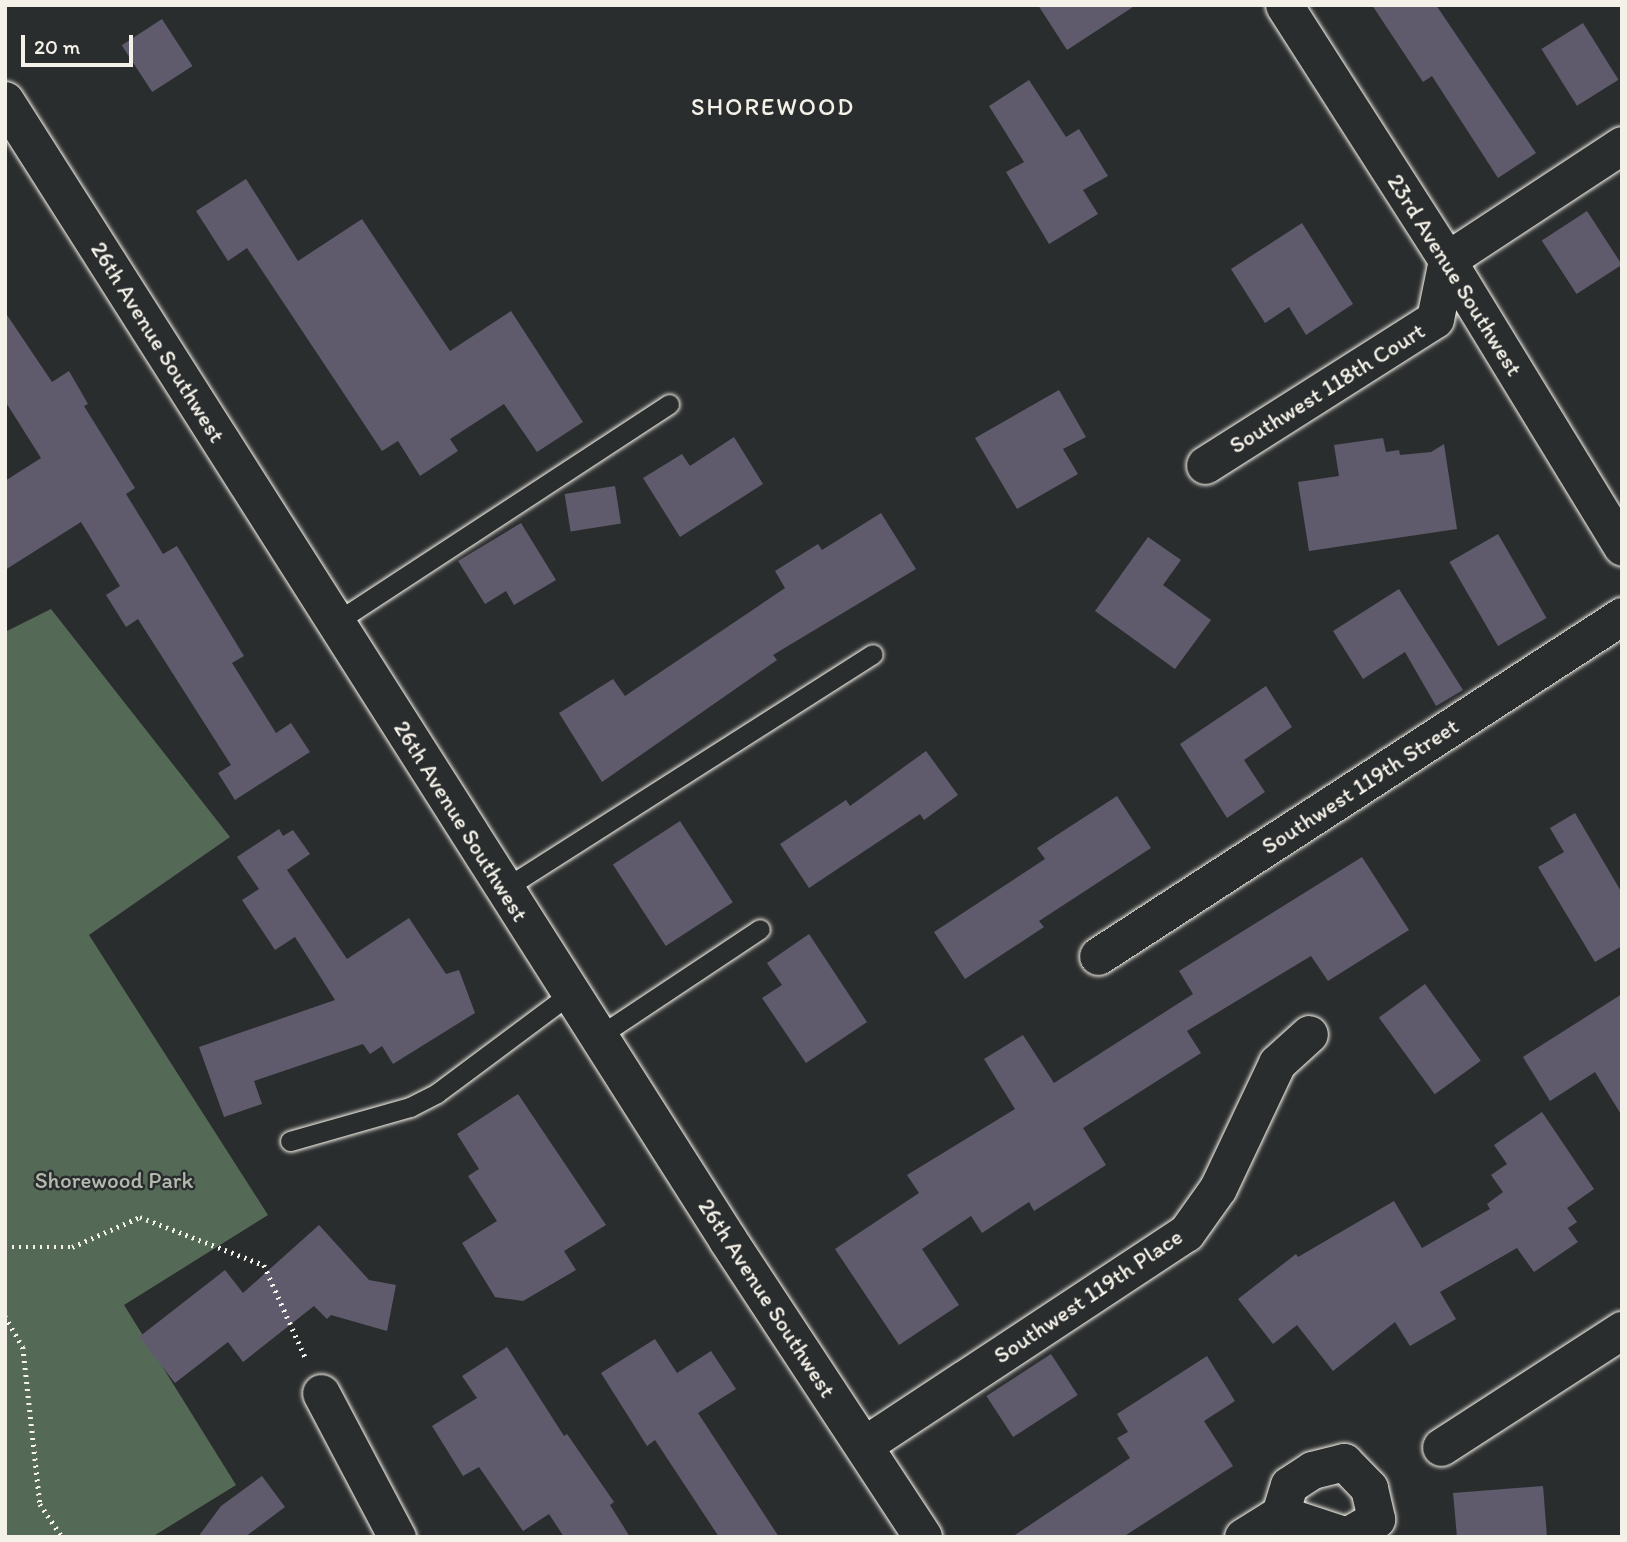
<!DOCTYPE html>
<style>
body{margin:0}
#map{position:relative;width:1627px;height:1542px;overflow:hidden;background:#2a2d2e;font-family:Itim,sans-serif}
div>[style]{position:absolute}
.green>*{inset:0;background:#556a56}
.building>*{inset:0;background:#5f5b6c;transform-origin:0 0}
.path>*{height:4.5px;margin-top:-2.25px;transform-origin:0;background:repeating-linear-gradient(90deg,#f4f1e8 0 2px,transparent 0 7px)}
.roads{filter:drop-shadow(0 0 2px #f4f1e8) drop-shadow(0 0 2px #f4f1e8)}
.service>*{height:19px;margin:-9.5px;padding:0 9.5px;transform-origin:9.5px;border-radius:9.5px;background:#2a2d2e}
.minor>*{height:37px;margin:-18.5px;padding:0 18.5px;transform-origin:18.5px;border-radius:18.5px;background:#2a2d2e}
.tertiary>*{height:38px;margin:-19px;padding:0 19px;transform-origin:19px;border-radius:19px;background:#2a2d2e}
span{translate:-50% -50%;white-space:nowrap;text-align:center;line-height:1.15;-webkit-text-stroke:5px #2a2d2e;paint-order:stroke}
.street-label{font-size:23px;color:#f4f1e8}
.park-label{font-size:23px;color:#b4bbae}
.neighbourhood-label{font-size:24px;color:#f4f1e8;letter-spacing:2px}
.frame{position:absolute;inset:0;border:7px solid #f4f1e8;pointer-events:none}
.scale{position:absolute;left:21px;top:35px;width:112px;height:32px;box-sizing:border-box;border:4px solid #f4f1e8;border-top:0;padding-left:9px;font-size:21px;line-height:24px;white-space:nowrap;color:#f4f1e8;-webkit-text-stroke:5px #2a2d2e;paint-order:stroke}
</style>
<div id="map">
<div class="green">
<i style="clip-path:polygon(51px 609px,230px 837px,89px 935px,268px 1215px,124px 1305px,236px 1485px,152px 1537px,5px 1537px,5px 632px)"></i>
</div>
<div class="building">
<i style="clip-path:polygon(1038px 5px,1136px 5px,1067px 50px)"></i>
<i style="clip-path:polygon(1372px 5px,1436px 5px,1536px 153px,1498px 178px,1432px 76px,1423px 82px)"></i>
<i style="left:162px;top:19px;width:56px;height:48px;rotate:57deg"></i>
<i style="left:1583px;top:23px;width:67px;height:49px;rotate:58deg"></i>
<i style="clip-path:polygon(1029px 80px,1066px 137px,1079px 129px,1108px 176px,1083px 190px,1098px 214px,1049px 244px,1006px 172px,1024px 162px,989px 106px)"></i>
<i style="clip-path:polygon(246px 179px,298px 261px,362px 219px,450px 351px,511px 311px,583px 422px,537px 452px,504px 404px,450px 439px,458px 451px,420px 476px,398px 441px,382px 451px,247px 248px,228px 261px,196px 211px)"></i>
<i style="left:1587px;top:211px;width:64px;height:54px;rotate:57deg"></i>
<i style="clip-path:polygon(1302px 223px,1353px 304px,1306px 335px,1289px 307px,1265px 323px,1231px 269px)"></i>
<i style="clip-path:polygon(5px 312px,52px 382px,69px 371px,88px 404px,84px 406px,135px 488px,126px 494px,163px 554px,177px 546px,244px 656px,232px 663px,276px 733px,291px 723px,310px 752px,235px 800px,218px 773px,231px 765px,138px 619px,126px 627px,106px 595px,120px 586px,81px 522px,5px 570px,5px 481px,41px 458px,5px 401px)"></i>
<i style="clip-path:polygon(1059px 390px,1086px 437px,1063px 449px,1078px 474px,1017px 509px,975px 438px)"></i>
<i style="clip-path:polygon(734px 437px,763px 484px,680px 537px,643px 478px,682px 454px,690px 466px)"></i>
<i style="clip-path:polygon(1383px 438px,1386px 452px,1399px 450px,1400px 455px,1431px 452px,1444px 444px,1457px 529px,1309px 551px,1298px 482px,1339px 476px,1334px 445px)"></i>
<i style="left:615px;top:486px;width:38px;height:51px;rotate:81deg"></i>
<i style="clip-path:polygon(881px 513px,916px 569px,773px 655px,777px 660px,602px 782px,559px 713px,613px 679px,625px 696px,785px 588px,775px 571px,818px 544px,822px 550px)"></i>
<i style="clip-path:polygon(521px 523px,556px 580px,514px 605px,506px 591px,485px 604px,458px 561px)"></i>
<i style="left:1498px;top:534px;width:97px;height:56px;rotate:60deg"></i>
<i style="clip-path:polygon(1148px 537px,1181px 560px,1163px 585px,1211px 620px,1175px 669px,1095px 611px)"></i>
<i style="clip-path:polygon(1399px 589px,1463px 690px,1436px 706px,1405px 652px,1363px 679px,1333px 631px)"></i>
<i style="clip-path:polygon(1266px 686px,1292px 727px,1244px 760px,1265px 792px,1227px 818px,1180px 744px)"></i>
<i style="clip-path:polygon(926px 751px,958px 795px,924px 820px,920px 814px,809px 888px,780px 844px,846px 800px,850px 806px)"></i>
<i style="clip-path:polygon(1117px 796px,1151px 848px,1039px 921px,1044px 927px,965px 979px,934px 932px,1045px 859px,1037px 848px)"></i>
<i style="clip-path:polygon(1575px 813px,1622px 893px,1622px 946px,1595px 962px,1538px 867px,1564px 852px,1550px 828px)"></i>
<i style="left:680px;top:821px;width:97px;height:80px;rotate:57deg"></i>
<i style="clip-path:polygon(279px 829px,283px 836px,293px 830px,310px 854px,287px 870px,347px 959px,409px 918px,446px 974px,459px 970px,475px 1013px,393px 1064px,382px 1046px,370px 1054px,363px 1044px,254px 1081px,262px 1104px,224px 1117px,199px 1047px,335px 1000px,295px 937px,275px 950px,242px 900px,259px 889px,237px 857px)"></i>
<i style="clip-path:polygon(1362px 857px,1409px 930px,1328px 981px,1311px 956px,1187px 1031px,1201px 1053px,1083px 1128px,1106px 1165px,1034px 1211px,1029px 1202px,982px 1233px,971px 1216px,922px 1249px,959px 1305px,899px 1345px,835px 1249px,919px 1193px,907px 1175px,1015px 1109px,984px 1059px,1023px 1035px,1054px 1083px,1193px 994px,1179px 971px)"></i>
<i style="clip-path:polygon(809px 934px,867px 1022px,806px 1063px,762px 998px,782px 985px,767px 963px)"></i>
<i style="left:1425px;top:984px;width:95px;height:57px;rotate:54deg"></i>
<i style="clip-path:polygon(1622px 994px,1622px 1116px,1595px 1072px,1550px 1101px,1523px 1057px)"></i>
<i style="clip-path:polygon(518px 1094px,606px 1225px,564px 1251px,576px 1270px,523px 1301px,495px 1297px,462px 1243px,497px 1221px,468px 1176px,479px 1169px,457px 1134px)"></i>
<i style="clip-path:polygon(1542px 1112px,1594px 1189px,1567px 1208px,1577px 1222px,1568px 1228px,1578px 1242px,1534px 1272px,1517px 1248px,1440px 1292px,1456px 1319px,1410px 1346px,1395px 1322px,1333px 1371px,1297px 1325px,1273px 1344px,1238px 1299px,1296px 1254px,1298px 1257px,1394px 1201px,1422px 1248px,1490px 1209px,1487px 1204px,1503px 1192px,1491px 1175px,1507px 1164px,1494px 1145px)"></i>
<i style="clip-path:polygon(319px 1225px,369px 1280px,396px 1285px,387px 1331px,331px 1315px,327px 1319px,314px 1306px,243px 1362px,228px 1342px,175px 1383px,139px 1337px,225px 1270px,243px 1293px)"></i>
<i style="clip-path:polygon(655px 1339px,677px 1373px,711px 1351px,736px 1389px,698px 1413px,779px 1537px,719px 1537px,655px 1440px,647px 1446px,601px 1373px)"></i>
<i style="clip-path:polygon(507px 1347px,564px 1436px,567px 1434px,614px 1502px,610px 1505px,630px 1537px,564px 1537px,549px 1514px,523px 1531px,479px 1467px,463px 1476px,432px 1426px,477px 1398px,462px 1376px)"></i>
<i style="left:1051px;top:1354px;width:49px;height:77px;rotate:57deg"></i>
<i style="clip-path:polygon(1207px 1356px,1235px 1401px,1204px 1421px,1233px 1466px,1123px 1537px,1012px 1537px,1130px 1458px,1117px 1438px,1128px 1432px,1117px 1414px)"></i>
<i style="clip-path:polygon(262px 1476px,285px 1507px,245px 1537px,198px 1537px,221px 1506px)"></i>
<i style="clip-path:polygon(1543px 1486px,1547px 1537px,1457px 1537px,1453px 1493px)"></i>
</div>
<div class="path">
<i style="left:5px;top:1247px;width:67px"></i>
<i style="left:72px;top:1247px;width:74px;rotate:-23.8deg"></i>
<i style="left:140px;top:1217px;width:133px;rotate:21.2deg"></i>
<i style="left:264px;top:1265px;width:103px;rotate:65.9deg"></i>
<i style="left:5px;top:1316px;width:36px;rotate:60deg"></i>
<i style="left:23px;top:1347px;width:158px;rotate:83.8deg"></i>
<i style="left:40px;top:1504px;width:40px;rotate:56deg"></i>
</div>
<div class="roads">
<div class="service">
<i style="left:336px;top:622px;width:398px;rotate:-33.2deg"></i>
<i style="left:504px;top:889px;width:437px;rotate:-32.5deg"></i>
<i style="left:599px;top:1036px;width:193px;rotate:-33.6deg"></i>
<i style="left:290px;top:1141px;width:125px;rotate:-15.8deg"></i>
<i style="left:410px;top:1107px;width:30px;rotate:-27deg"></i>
<i style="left:437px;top:1093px;width:167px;rotate:-36.7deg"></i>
</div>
<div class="minor">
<i style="left:1284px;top:5px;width:303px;rotate:57.4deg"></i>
<i style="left:1447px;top:260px;width:336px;rotate:58.6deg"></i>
<i style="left:1205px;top:465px;width:272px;rotate:-32.4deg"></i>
<i style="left:1435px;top:319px;width:60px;rotate:-78.5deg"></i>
<i style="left:1447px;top:260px;width:209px;rotate:-33.3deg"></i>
<i style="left:1098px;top:956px;width:625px;rotate:-32.98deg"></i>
<i style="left:321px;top:1393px;width:163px;rotate:62.2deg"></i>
<i style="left:864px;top:1445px;width:386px;rotate:-33.4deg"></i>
<i style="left:1186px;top:1233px;width:55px;rotate:-54.6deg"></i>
<i style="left:1218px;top:1188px;width:138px;rotate:-64.7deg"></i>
<i style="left:1277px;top:1063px;width:43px;rotate:-42.2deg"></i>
<i style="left:1441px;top:1447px;width:216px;rotate:-32.9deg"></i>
<i style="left:1243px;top:1537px;width:44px;rotate:-31.9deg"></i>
<i style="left:1280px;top:1514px;width:30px;rotate:-73deg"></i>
<i style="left:1289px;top:1485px;width:27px;rotate:-33deg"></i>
<i style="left:1312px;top:1470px;width:33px;rotate:-14deg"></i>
<i style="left:1344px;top:1462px;width:36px;rotate:46deg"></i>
<i style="left:1369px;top:1488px;width:32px;rotate:77deg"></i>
<i style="left:1376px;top:1519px;width:34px;rotate:150deg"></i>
<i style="left:1347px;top:1536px;width:71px;rotate:-161.8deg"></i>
</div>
<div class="tertiary">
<i style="left:5px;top:101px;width:1349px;rotate:57.59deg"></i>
<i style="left:728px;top:1240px;width:355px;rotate:56.7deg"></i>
</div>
</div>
<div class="street-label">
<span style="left:1455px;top:275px;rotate:58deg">23rd Avenue Southwest</span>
<span style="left:158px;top:342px;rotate:58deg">26th Avenue Southwest</span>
<span style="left:1327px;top:388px;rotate:-32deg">Southwest 118th Court</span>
<span style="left:1360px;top:786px;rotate:-33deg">Southwest 119th Street</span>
<span style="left:461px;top:821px;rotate:58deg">26th Avenue Southwest</span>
<span style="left:1088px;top:1296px;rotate:-34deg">Southwest 119th Place</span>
<span style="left:767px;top:1298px;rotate:57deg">26th Avenue Southwest</span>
</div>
<div class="park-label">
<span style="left:114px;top:1180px">Shorewood Park</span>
</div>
<div class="neighbourhood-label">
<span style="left:773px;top:107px">SHOREWOOD</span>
</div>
<div class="frame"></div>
<div class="scale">20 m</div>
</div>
